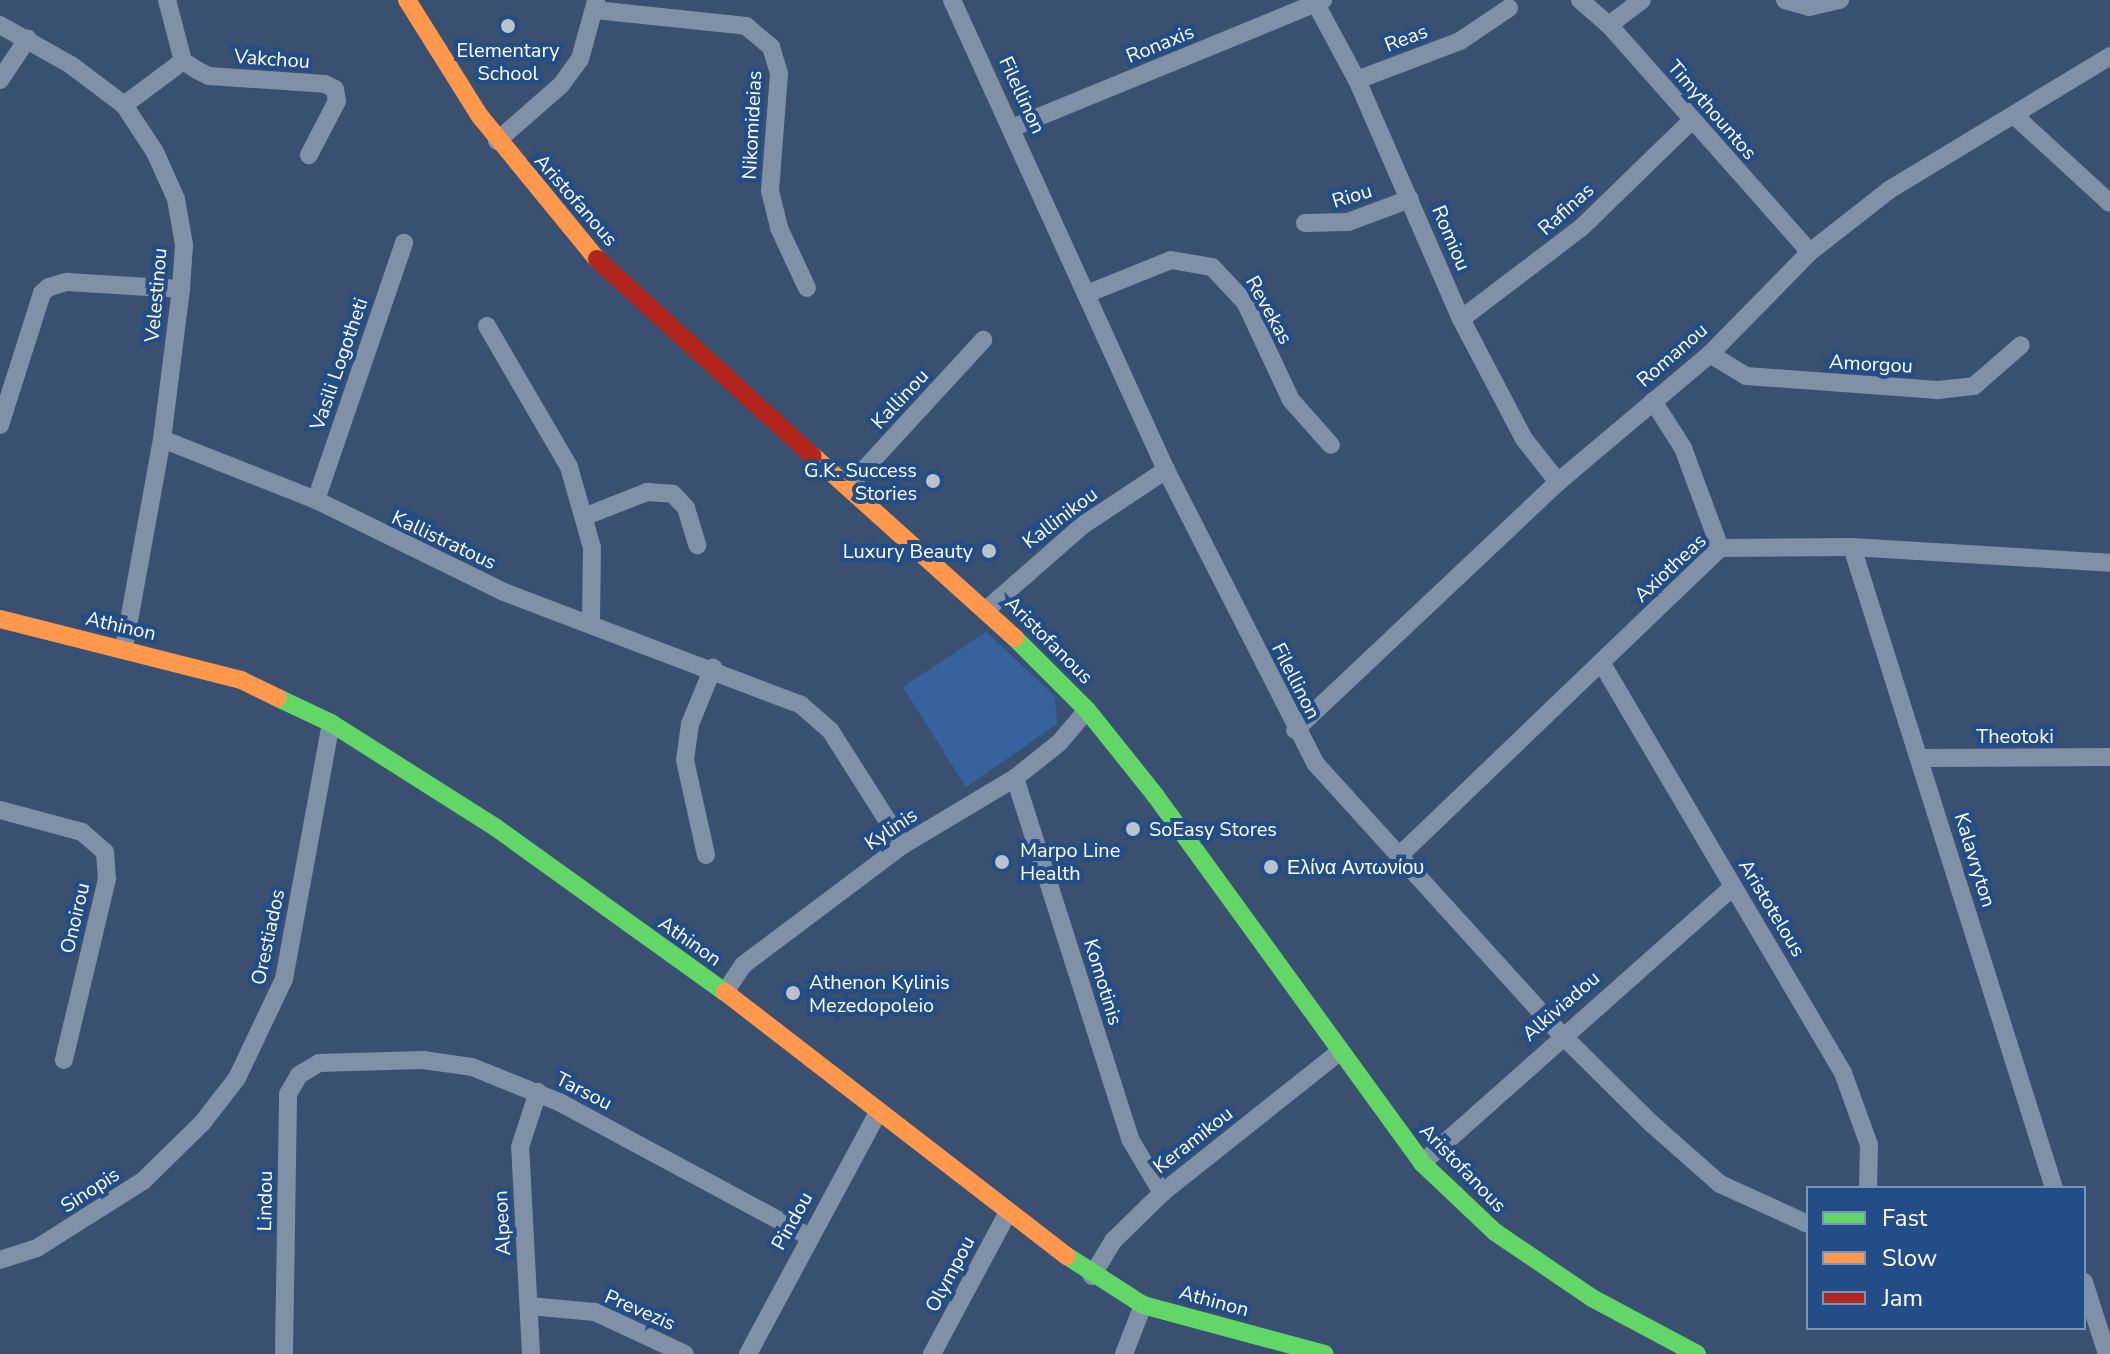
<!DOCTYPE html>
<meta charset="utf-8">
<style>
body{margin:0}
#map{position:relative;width:2110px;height:1354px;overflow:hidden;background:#395070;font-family:"Nunito Sans",sans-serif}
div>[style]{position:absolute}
.green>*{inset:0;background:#36639d}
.street>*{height:18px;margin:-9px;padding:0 9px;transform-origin:9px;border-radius:9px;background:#8090a6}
.fast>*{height:18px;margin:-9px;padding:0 9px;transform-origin:9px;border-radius:9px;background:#63d668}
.slow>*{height:18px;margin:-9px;padding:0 9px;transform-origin:9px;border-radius:9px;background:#ff974d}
.jam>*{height:18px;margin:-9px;padding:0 9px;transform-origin:9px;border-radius:9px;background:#b3261e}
.dots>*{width:22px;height:22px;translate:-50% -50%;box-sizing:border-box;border:4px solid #224d87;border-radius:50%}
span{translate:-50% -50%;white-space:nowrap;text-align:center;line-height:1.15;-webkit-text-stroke:8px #224d87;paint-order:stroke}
.street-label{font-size:20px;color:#fff}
.poi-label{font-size:20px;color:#fff}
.right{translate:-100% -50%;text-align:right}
.left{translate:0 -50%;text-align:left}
.legend{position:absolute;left:1806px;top:1186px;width:280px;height:144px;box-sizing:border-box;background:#224d87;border:2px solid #7a94b7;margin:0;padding:10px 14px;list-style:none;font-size:24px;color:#fff}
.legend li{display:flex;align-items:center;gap:16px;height:40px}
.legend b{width:40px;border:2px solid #7a94b7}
</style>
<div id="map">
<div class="green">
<i style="clip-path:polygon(986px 632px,1055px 696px,1057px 724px,966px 787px,903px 687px)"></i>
</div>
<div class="street">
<i style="left:167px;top:0;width:63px;rotate:75.3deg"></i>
<i style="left:183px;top:61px;width:17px;rotate:33deg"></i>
<i style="left:197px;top:70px;width:13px;rotate:27deg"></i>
<i style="left:209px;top:76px;width:116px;rotate:3.9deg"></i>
<i style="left:325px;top:84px;width:11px;rotate:27deg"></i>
<i style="left:335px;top:89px;width:12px;rotate:81deg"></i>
<i style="left:337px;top:101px;width:61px;rotate:117.4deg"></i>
<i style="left:952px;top:0;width:516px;rotate:65.52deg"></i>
<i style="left:1166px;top:470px;width:329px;rotate:63deg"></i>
<i style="left:1315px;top:763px;width:366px;rotate:47.8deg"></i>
<i style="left:1561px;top:1034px;width:128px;rotate:44.7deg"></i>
<i style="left:1652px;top:1124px;width:91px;rotate:41.4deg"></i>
<i style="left:1720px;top:1184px;width:97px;rotate:24.4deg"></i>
<i style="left:1580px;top:0;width:38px;rotate:41deg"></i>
<i style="left:1609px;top:25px;width:303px;rotate:48.5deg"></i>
<i style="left:1785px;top:0;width:25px;rotate:16deg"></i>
<i style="left:1809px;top:7px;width:32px;rotate:-13deg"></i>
<i style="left:1316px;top:4px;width:86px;rotate:61.7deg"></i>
<i style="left:1357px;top:80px;width:261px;rotate:66.5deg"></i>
<i style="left:1461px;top:319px;width:136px;rotate:62.3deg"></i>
<i style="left:1524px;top:439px;width:55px;rotate:51.7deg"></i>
<i style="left:595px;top:10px;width:152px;rotate:6deg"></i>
<i style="left:746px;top:26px;width:33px;rotate:40deg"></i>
<i style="left:771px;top:47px;width:28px;rotate:73deg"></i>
<i style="left:779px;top:74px;width:117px;rotate:94.4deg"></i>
<i style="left:770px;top:191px;width:38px;rotate:76deg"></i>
<i style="left:779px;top:228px;width:66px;rotate:65deg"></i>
<i style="left:0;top:25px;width:81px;rotate:29.4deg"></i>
<i style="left:71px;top:65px;width:66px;rotate:37deg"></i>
<i style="left:124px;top:105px;width:56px;rotate:56.6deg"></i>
<i style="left:155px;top:152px;width:51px;rotate:65.9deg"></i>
<i style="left:176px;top:199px;width:47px;rotate:80.1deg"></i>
<i style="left:184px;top:245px;width:44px;rotate:93.9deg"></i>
<i style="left:181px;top:289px;width:151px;rotate:97.2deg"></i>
<i style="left:162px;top:439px;width:212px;rotate:100.3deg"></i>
<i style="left:1609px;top:25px;width:41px;rotate:-37.1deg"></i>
<i style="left:0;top:80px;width:50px;rotate:-56.3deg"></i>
<i style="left:1357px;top:80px;width:110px;rotate:-20.7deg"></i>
<i style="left:1460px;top:41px;width:59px;rotate:-34deg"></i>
<i style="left:124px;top:105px;width:74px;rotate:-36.7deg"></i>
<i style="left:2016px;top:117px;width:127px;rotate:42.5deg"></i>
<i style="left:1014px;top:127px;width:334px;rotate:-22.3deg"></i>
<i style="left:497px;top:141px;width:85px;rotate:-41.2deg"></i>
<i style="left:561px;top:85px;width:32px;rotate:-54deg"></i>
<i style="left:580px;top:59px;width:60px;rotate:-74.6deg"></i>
<i style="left:1305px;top:223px;width:43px;rotate:-1.3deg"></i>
<i style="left:1348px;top:222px;width:66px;rotate:-20.4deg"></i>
<i style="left:1089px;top:293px;width:88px;rotate:-21.9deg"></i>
<i style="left:1171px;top:260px;width:42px;rotate:9.7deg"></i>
<i style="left:1212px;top:267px;width:48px;rotate:46.7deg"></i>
<i style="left:1245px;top:302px;width:108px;rotate:64.9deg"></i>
<i style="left:1291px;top:400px;width:60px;rotate:48.4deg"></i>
<i style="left:1461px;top:319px;width:151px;rotate:-37.2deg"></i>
<i style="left:1581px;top:228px;width:153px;rotate:-44.2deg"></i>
<i style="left:487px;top:326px;width:163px;rotate:59.8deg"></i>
<i style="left:569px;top:467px;width:84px;rotate:74.1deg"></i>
<i style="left:592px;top:548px;width:74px;rotate:90.8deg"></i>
<i style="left:1710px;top:354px;width:42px;rotate:31.4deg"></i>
<i style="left:1746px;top:376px;width:192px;rotate:4.2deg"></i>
<i style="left:1937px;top:390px;width:37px;rotate:-6deg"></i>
<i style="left:1974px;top:386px;width:62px;rotate:-41.1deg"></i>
<i style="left:1653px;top:401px;width:56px;rotate:57.4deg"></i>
<i style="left:1683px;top:448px;width:107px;rotate:69.7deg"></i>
<i style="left:0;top:425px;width:139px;rotate:-72.3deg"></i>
<i style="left:42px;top:293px;width:9px;rotate:-41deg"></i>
<i style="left:49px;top:287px;width:19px;rotate:-16deg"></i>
<i style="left:67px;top:282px;width:114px;rotate:3.5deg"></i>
<i style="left:162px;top:439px;width:166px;rotate:21.6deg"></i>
<i style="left:316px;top:500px;width:209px;rotate:26.1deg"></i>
<i style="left:504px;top:592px;width:318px;rotate:20.8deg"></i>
<i style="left:801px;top:705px;width:38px;rotate:41deg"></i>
<i style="left:830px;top:730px;width:136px;rotate:57.6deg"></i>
<i style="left:848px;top:487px;width:200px;rotate:-47.4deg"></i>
<i style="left:316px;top:500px;width:272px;rotate:-71.1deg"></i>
<i style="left:586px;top:516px;width:66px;rotate:-21.5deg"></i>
<i style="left:647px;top:492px;width:26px;rotate:4deg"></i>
<i style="left:673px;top:494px;width:19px;rotate:47deg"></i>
<i style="left:686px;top:508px;width:39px;rotate:73deg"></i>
<i style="left:1852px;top:547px;width:672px;rotate:72.51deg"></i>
<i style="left:987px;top:609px;width:128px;rotate:-41.2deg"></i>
<i style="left:1083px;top:525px;width:100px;rotate:-33.5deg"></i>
<i style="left:1601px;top:662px;width:477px;rotate:59.5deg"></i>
<i style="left:1843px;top:1073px;width:77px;rotate:70.1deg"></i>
<i style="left:1869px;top:1145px;width:43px;rotate:91.3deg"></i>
<i style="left:1295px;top:730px;width:361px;rotate:-43.3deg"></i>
<i style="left:1558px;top:482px;width:199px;rotate:-40.1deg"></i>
<i style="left:1710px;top:354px;width:143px;rotate:-45.6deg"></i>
<i style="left:1810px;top:252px;width:100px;rotate:-38.1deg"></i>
<i style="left:1889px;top:190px;width:258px;rotate:-31.2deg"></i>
<i style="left:1920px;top:758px;width:190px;rotate:-0.3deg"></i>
<i style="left:1015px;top:778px;width:379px;rotate:72.3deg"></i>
<i style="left:1130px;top:1139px;width:63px;rotate:59.3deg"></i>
<i style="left:0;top:810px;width:85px;rotate:15deg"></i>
<i style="left:82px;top:832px;width:30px;rotate:41deg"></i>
<i style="left:105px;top:852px;width:27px;rotate:86deg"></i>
<i style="left:107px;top:879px;width:186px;rotate:103.4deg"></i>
<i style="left:706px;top:855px;width:97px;rotate:-102.5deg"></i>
<i style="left:685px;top:760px;width:36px;rotate:-82deg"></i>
<i style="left:690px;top:724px;width:61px;rotate:-67.7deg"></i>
<i style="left:1400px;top:855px;width:443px;rotate:-43.8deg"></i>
<i style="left:1720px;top:548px;width:132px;rotate:-0.4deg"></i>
<i style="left:1852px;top:547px;width:258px;rotate:3.5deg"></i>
<i style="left:725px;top:992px;width:32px;rotate:-56deg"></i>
<i style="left:743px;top:965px;width:200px;rotate:-36.9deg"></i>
<i style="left:903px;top:845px;width:131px;rotate:-30.9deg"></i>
<i style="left:1015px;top:778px;width:56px;rotate:-38.5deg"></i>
<i style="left:1059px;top:743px;width:43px;rotate:-49.7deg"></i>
<i style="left:1422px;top:1163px;width:416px;rotate:-41.6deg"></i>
<i style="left:0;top:1260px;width:39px;rotate:-18deg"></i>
<i style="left:37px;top:1248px;width:125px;rotate:-32.3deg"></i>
<i style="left:143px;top:1181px;width:84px;rotate:-44.5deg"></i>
<i style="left:203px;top:1122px;width:56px;rotate:-52.3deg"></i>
<i style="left:237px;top:1078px;width:110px;rotate:-64.6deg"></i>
<i style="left:284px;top:979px;width:260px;rotate:-79.6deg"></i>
<i style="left:1092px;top:1276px;width:41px;rotate:-59deg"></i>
<i style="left:1113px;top:1241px;width:69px;rotate:-44.4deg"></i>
<i style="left:1162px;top:1193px;width:225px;rotate:-38.5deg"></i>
<i style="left:2084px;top:1282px;width:76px;rotate:72.3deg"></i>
<i style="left:529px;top:1306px;width:66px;rotate:5.2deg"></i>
<i style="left:595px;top:1312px;width:99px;rotate:25deg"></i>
<i style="left:284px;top:1354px;width:260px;rotate:-89.1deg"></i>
<i style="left:288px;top:1094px;width:22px;rotate:-60deg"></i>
<i style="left:299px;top:1075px;width:23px;rotate:-31deg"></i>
<i style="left:319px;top:1063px;width:104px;rotate:-1.7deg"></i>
<i style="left:423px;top:1060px;width:49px;rotate:8.1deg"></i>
<i style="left:472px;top:1067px;width:94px;rotate:21.9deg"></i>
<i style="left:559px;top:1102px;width:283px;rotate:28.3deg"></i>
<i style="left:531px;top:1354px;width:207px;rotate:-93deg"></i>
<i style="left:520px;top:1147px;width:58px;rotate:-71.9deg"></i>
<i style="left:748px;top:1354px;width:276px;rotate:-61.7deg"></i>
<i style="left:932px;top:1354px;width:159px;rotate:-61.8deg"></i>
<i style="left:1124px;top:1354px;width:53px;rotate:-68.8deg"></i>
</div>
<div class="fast">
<i style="left:1015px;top:638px;width:102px;rotate:45deg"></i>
<i style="left:1087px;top:710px;width:109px;rotate:51.3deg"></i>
<i style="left:1155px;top:795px;width:455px;rotate:54deg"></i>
<i style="left:1422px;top:1163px;width:100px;rotate:43.4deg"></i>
<i style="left:1495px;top:1232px;width:117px;rotate:34.2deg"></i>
<i style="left:1592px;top:1298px;width:119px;rotate:28.1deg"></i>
<i style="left:278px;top:698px;width:59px;rotate:25.3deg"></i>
<i style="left:331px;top:723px;width:194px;rotate:32.4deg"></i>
<i style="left:495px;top:827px;width:283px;rotate:35.7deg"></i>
<i style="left:1067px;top:1256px;width:90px;rotate:32.8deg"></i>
<i style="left:1143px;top:1305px;width:188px;rotate:15.1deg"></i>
</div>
<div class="slow">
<i style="left:407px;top:0;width:136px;rotate:57.9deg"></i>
<i style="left:479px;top:115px;width:186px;rotate:50.7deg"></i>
<i style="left:813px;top:456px;width:272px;rotate:42deg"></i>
<i style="left:0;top:619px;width:249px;rotate:14.2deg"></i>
<i style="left:241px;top:680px;width:41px;rotate:25.9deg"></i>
<i style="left:725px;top:992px;width:432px;rotate:37.7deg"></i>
</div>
<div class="jam">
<i style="left:597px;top:259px;width:292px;rotate:42.4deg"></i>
</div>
<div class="dots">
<i style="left:508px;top:26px;background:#bac2cd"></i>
<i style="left:933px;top:481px;background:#bac2cd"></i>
<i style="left:989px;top:551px;background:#bac2cd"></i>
<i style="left:1133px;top:829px;background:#bac2cd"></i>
<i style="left:1002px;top:862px;background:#bac2cd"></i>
<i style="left:1271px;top:867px;background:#bac2cd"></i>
<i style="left:793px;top:993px;background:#bac2cd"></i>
</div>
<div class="street-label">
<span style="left:1406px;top:38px;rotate:-21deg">Reas</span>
<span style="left:1160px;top:44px;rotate:-22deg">Ronaxis</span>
<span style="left:272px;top:59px;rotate:4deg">Vakchou</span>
<span style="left:1022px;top:95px;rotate:65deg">Filellinon</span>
<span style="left:1712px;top:110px;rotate:49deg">Timythountos</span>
<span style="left:752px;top:125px;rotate:-87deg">Nikomideias</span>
<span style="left:1352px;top:196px;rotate:-17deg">Riou</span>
<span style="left:576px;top:200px;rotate:49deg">Aristofanous</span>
<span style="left:1566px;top:209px;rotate:-42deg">Rafinas</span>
<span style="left:1451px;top:238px;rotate:67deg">Romiou</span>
<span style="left:156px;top:295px;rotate:-85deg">Velestinou</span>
<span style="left:1269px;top:310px;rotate:61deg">Revekas</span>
<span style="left:1672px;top:355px;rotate:-41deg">Romanou</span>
<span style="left:339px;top:364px;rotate:-71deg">Vasili Logotheti</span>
<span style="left:1871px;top:364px;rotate:3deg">Amorgou</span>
<span style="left:900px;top:399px;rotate:-47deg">Kallinou</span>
<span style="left:1060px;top:518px;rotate:-37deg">Kallinikou</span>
<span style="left:444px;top:540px;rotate:25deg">Kallistratous</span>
<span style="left:1670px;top:568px;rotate:-43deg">Axiotheas</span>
<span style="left:121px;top:626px;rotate:13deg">Athinon</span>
<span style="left:1049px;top:640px;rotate:45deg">Aristofanous</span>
<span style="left:1296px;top:681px;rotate:63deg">Filellinon</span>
<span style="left:2015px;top:736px">Theotoki</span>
<span style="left:891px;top:829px;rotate:-34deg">Kylinis</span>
<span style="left:1975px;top:860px;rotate:73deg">Kalavryton</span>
<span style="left:1772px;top:908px;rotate:59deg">Aristotelous</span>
<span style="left:75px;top:918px;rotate:-77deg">Onoirou</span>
<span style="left:268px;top:937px;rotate:-78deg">Orestiados</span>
<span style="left:690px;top:941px;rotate:35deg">Athinon</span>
<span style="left:1103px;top:982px;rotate:73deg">Komotinis</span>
<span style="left:1561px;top:1006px;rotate:-41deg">Alkiviadou</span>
<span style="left:584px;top:1091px;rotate:27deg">Tarsou</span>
<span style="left:1193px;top:1140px;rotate:-38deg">Keramikou</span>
<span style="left:1463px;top:1168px;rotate:46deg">Aristofanous</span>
<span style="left:90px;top:1190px;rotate:-33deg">Sinopis</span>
<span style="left:265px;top:1201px;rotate:-89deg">Lindou</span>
<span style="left:792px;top:1221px;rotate:-61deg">Pindou</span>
<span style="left:502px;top:1223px;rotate:-93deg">Alpeon</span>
<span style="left:950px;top:1274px;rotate:-62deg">Olympou</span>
<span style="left:1214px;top:1301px;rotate:15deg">Athinon</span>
<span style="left:640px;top:1310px;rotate:23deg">Prevezis</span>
</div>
<div class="poi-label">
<span style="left:508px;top:62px">Elementary<br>School</span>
<span class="right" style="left:917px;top:482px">G.K. Success<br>Stories</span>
<span class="right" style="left:973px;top:551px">Luxury Beauty</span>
<span class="left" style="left:1149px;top:829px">SoEasy Stores</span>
<span class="left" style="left:1020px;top:862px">Marpo Line<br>Health</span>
<span class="left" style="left:1287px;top:867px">Ελίνα Αντωνίου</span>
<span class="left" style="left:809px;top:994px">Athenon Kylinis<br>Mezedopoleio</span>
</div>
<ul class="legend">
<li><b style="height:10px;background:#63d668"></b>Fast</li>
<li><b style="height:10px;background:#ff974d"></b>Slow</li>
<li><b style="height:10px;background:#b3261e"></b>Jam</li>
</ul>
</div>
